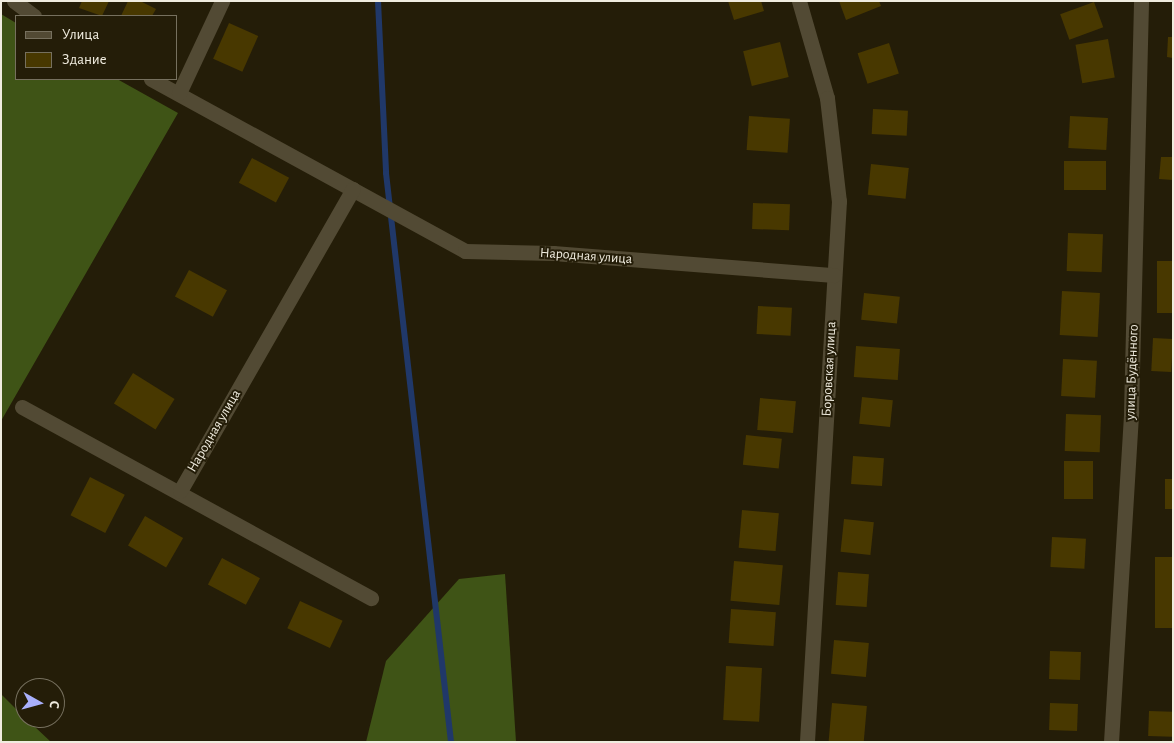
<!DOCTYPE html>
<meta charset="utf-8">
<style>
body{margin:0}
#map{position:relative;width:1174px;height:743px;overflow:hidden;background:#241d08;font-family:"Alegreya Sans",sans-serif}
div>[style]{position:absolute}
.forest>*{inset:0;background:#3f5416}
.stream>*{height:6px;margin:-3px;padding:0 3px;transform-origin:3px;border-radius:3px;background:#203869}
.building>*{inset:0;background:#483800;transform-origin:0 0}
.minor>*{height:15px;margin:-7.5px;padding:0 7.5px;transform-origin:7.5px;border-radius:7.5px;background:#524a34}
span{translate:-50% -50%;white-space:nowrap;text-align:center;line-height:1.15;-webkit-text-stroke:4px #241d08;paint-order:stroke}
.street-label{font-size:14px;color:#f0ecdf}
.frame{position:absolute;inset:0;border:2px solid #f0ecdf;pointer-events:none}
.legend{position:absolute;left:15px;top:15px;width:162px;height:65px;box-sizing:border-box;background:#241d08;border:1px solid #76705e;margin:0;padding:6px 9px;list-style:none;font-size:15px;color:#f0ecdf}
.legend li{display:flex;align-items:center;gap:10px;height:25px}
.legend b{width:25px;border:1px solid #76705e}
.north{position:absolute;left:15px;top:678px;width:50px;height:50px;box-sizing:border-box;background:#241d08;border:1px solid #76705e;border-radius:50%;rotate:97deg;font-size:14px;font-weight:700;line-height:20px;text-align:center;color:#f0ecdf}
.north::after{content:'';display:block;margin:auto;width:18px;height:22px;background:#a9b0fc;clip-path:polygon(50% 0,100% 100%,50% 72%,0 100%)}
</style>
<div id="map">
<div class="forest">
<i style="clip-path:polygon(1px 14px,16px 23px,16px 79px,117px 79px,178px 113px,1px 421px)"></i>
<i style="clip-path:polygon(505px 574px,516px 742px,366px 742px,386px 661px,459px 579px)"></i>
<i style="clip-path:polygon(1px 694px,18px 711px,51px 742px,1px 742px)"></i>
</div>
<div class="stream">
<i style="left:378px;top:1px;width:172px;rotate:87.3deg"></i>
<i style="left:386px;top:173px;width:573px;rotate:83.48deg"></i>
</div>
<div class="building">
<i style="clip-path:polygon(82px 1px,109px 1px,102px 16px,79px 8px)"></i>
<i style="clip-path:polygon(128px 1px,140px 1px,156px 9px,152px 16px,121px 16px)"></i>
<i style="clip-path:polygon(728px 1px,761px 1px,764px 11px,734px 20px)"></i>
<i style="clip-path:polygon(839px 1px,879px 1px,881px 6px,846px 20px)"></i>
<i style="left:1094px;top:2px;width:27px;height:36px;rotate:70deg"></i>
<i style="left:229px;top:23px;width:32px;height:39px;rotate:24deg"></i>
<i style="clip-path:polygon(1168px 37px,1173px 37px,1173px 58px,1167px 57px)"></i>
<i style="left:1108px;top:39px;width:39px;height:33px;rotate:80deg"></i>
<i style="left:780px;top:42px;width:36px;height:38px;rotate:76deg"></i>
<i style="left:889px;top:43px;width:32px;height:33px;rotate:72deg"></i>
<i style="left:873px;top:109px;width:35px;height:25px;rotate:3deg"></i>
<i style="left:749px;top:116px;width:41px;height:34px;rotate:4deg"></i>
<i style="left:1070px;top:116px;width:38px;height:32px;rotate:3deg"></i>
<i style="clip-path:polygon(1161px 157px,1173px 157px,1173px 180px,1159px 179px)"></i>
<i style="left:252px;top:158px;width:42px;height:28px;rotate:28deg"></i>
<i style="left:1106px;top:161px;width:29px;height:42px;rotate:90deg"></i>
<i style="left:871px;top:164px;width:38px;height:31px;rotate:6deg"></i>
<i style="left:753px;top:203px;width:37px;height:26px;rotate:2deg"></i>
<i style="left:1068px;top:233px;width:35px;height:38px;rotate:2deg"></i>
<i style="left:1157px;top:261px;width:16px;height:52px"></i>
<i style="left:189px;top:270px;width:43px;height:30px;rotate:28deg"></i>
<i style="left:1062px;top:291px;width:38px;height:44px;rotate:3deg"></i>
<i style="left:864px;top:293px;width:36px;height:27px;rotate:6deg"></i>
<i style="left:758px;top:306px;width:34px;height:28px;rotate:3deg"></i>
<i style="left:1153px;top:338px;width:20px;height:33px;rotate:3deg"></i>
<i style="left:856px;top:346px;width:44px;height:31px;rotate:4deg"></i>
<i style="left:1063px;top:359px;width:34px;height:37px;rotate:3deg"></i>
<i style="left:133px;top:373px;width:49px;height:36px;rotate:32deg"></i>
<i style="left:862px;top:397px;width:31px;height:27px;rotate:6deg"></i>
<i style="left:760px;top:398px;width:36px;height:32px;rotate:5deg"></i>
<i style="left:1066px;top:414px;width:35px;height:37px;rotate:2deg"></i>
<i style="left:746px;top:435px;width:36px;height:30px;rotate:6deg"></i>
<i style="left:853px;top:456px;width:31px;height:28px;rotate:4deg"></i>
<i style="left:1064px;top:461px;width:29px;height:38px"></i>
<i style="left:90px;top:477px;width:39px;height:43px;rotate:27deg"></i>
<i style="left:1165px;top:479px;width:8px;height:30px"></i>
<i style="left:742px;top:510px;width:37px;height:38px;rotate:5deg"></i>
<i style="left:145px;top:516px;width:44px;height:34px;rotate:30deg"></i>
<i style="left:844px;top:519px;width:30px;height:33px;rotate:6deg"></i>
<i style="left:1052px;top:537px;width:34px;height:30px;rotate:3deg"></i>
<i style="left:1155px;top:557px;width:18px;height:71px"></i>
<i style="left:222px;top:558px;width:43px;height:30px;rotate:28deg"></i>
<i style="left:734px;top:561px;width:49px;height:40px;rotate:5deg"></i>
<i style="left:838px;top:572px;width:31px;height:33px;rotate:4deg"></i>
<i style="left:300px;top:601px;width:47px;height:30px;rotate:25deg"></i>
<i style="left:731px;top:609px;width:45px;height:34px;rotate:4deg"></i>
<i style="left:834px;top:640px;width:35px;height:34px;rotate:5deg"></i>
<i style="left:1050px;top:651px;width:31px;height:28px;rotate:2deg"></i>
<i style="left:726px;top:666px;width:36px;height:54px;rotate:3deg"></i>
<i style="left:832px;top:703px;width:35px;height:39px;rotate:5deg"></i>
<i style="left:1050px;top:703px;width:28px;height:27px;rotate:2deg"></i>
<i style="left:1149px;top:711px;width:24px;height:25px;rotate:2deg"></i>
</div>
<div class="minor">
<i style="left:14px;top:1px;width:25px;rotate:37deg"></i>
<i style="left:799px;top:1px;width:101px;rotate:73.9deg"></i>
<i style="left:827px;top:98px;width:104px;rotate:83.4deg"></i>
<i style="left:839px;top:201px;width:542px;rotate:93.39deg"></i>
<i style="left:151px;top:79px;width:358px;rotate:28.7deg"></i>
<i style="left:465px;top:251px;width:88px;rotate:1.3deg"></i>
<i style="left:553px;top:253px;width:282px;rotate:4.5deg"></i>
<i style="left:179px;top:93px;width:102px;rotate:-64.9deg"></i>
<i style="left:22px;top:407px;width:398px;rotate:28.7deg"></i>
<i style="left:180px;top:491px;width:348px;rotate:-60.2deg"></i>
<i style="left:1111px;top:742px;width:331px;rotate:-86.5deg"></i>
<i style="left:1131px;top:412px;width:411px;rotate:-88.6deg"></i>
</div>
<div class="street-label">
<span style="left:586px;top:256px;rotate:4deg">Народная улица</span>
<span style="left:829px;top:369px;rotate:-87deg">Боровская улица</span>
<span style="left:1132px;top:372px;rotate:-88deg">улица Будённого</span>
<span style="left:214px;top:431px;rotate:-60deg">Народная улица</span>
</div>
<div class="frame"></div>
<ul class="legend">
<li><b style="height:6px;background:#524a34"></b>Улица</li>
<li><b style="height:14px;background:#483800"></b>Здание</li>
</ul>
<div class="north">С</div>
</div>
